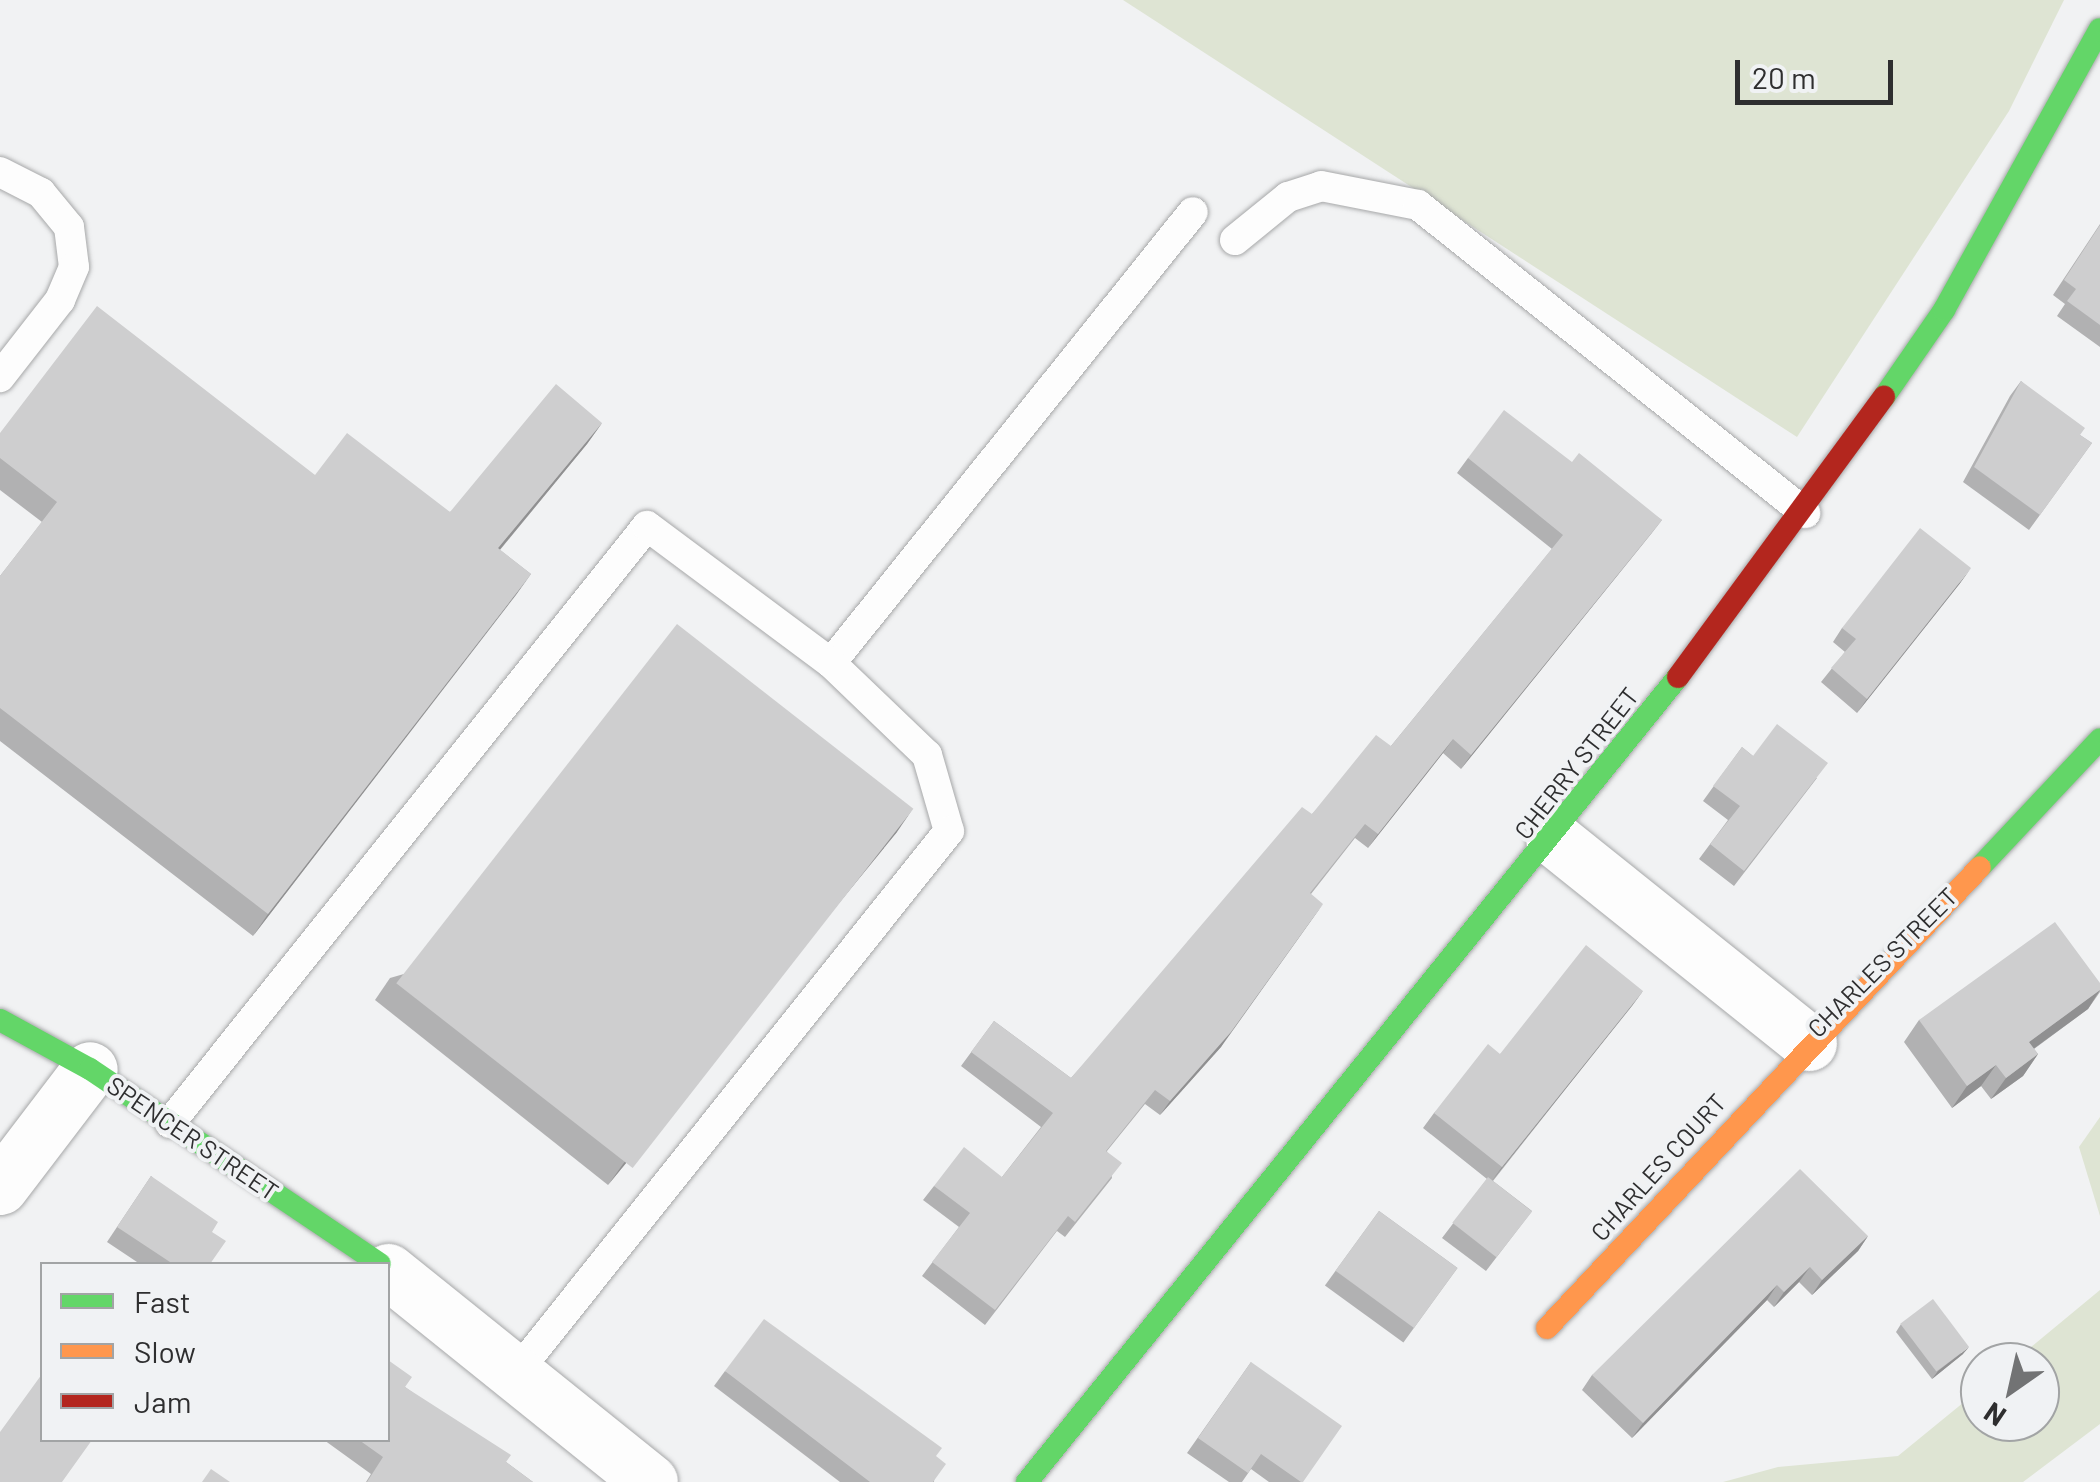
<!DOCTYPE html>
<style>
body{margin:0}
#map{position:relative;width:2100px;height:1482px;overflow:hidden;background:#f1f2f3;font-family:Barlow,sans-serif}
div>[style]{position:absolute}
.green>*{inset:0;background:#dee4d3}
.roads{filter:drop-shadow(0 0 2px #a7a8a9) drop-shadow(0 0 2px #a7a8a9)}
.lane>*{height:30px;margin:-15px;padding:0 15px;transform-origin:15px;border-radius:15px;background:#fdfdfd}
.street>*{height:55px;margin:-27.5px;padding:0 27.5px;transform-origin:27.5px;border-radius:27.5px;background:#fdfdfd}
.fast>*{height:22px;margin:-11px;padding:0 11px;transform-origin:11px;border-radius:11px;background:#63d668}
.slow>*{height:22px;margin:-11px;padding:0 11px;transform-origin:11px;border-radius:11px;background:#ff974d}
.jam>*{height:22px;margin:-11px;padding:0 11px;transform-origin:11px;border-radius:11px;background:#b3261e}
.wall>*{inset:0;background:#b1b1b2;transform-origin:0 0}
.shaded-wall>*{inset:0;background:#909091}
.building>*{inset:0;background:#cececf;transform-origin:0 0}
span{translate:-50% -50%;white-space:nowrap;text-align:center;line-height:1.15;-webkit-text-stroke:8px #f0f2f4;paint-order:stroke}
.street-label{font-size:25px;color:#2e2e2f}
.legend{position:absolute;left:40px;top:1262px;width:350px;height:180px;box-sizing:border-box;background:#f0f2f4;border:2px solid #a2a4a5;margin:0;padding:12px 18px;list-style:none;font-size:30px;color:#2e2e2f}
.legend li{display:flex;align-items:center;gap:20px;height:50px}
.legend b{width:50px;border:2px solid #a2a4a5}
.north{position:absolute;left:1960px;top:1342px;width:100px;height:100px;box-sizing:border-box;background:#f0f2f4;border:2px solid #a2a4a5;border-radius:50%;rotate:214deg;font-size:28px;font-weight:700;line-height:40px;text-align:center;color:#2e2e2f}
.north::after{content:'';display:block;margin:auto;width:35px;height:45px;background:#727374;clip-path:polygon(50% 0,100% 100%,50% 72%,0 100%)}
.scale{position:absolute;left:1735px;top:60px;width:158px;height:45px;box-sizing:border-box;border:5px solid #2e2e2f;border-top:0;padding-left:12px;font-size:30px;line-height:35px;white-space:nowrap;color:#2e2e2f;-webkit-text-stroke:8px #f0f2f4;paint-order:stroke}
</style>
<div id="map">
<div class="green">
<i style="clip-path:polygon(1123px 0,2064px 0,2009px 111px,1797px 437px)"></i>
<i style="clip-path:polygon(2100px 1117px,2100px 1216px,2079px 1147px)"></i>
<i style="clip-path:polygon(2100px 1290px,2100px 1424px,2023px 1482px,1723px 1482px,1778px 1467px,1898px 1456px,1980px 1389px,1980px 1422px,2040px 1422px,2040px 1362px,2013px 1362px)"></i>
</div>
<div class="roads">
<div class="lane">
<i style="left:0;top:172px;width:46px;rotate:27.1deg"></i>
<i style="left:41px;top:193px;width:44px;rotate:50.5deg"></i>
<i style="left:69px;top:227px;width:40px;rotate:82.9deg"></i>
<i style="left:74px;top:267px;width:36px;rotate:113deg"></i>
<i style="left:60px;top:300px;width:98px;rotate:127.9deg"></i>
<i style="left:1235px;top:240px;width:68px;rotate:-39.1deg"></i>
<i style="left:1288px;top:197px;width:35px;rotate:-18deg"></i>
<i style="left:1321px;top:186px;width:99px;rotate:11.1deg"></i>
<i style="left:1418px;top:205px;width:495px;rotate:38.5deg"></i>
<i style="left:831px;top:663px;width:578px;rotate:-51.25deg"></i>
<i style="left:170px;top:1123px;width:764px;rotate:-51.38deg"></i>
<i style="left:647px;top:526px;width:229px;rotate:36.7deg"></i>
<i style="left:831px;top:663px;width:133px;rotate:43.8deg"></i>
<i style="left:927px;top:755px;width:79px;rotate:73.9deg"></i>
<i style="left:949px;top:831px;width:694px;rotate:128.62deg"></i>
</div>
<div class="street">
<i style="left:1553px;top:838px;width:328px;rotate:38.7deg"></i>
<i style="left:0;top:1187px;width:148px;rotate:-52.7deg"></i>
<i style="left:388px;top:1271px;width:336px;rotate:38.8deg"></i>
</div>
<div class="fast">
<i style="left:1884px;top:397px;width:106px;rotate:-55.4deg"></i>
<i style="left:1944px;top:310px;width:321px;rotate:-61deg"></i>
<i style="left:1980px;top:867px;width:175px;rotate:-46.8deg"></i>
<i style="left:0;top:1020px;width:102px;rotate:28.6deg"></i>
<i style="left:90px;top:1069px;width:349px;rotate:33.9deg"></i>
<i style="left:1027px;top:1482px;width:1035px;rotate:-51.04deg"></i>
</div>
<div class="slow">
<i style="left:1547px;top:1328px;width:632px;rotate:-46.79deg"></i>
</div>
<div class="jam">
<i style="left:1678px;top:677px;width:348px;rotate:-53.7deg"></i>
</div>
</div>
<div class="wall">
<i style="clip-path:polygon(2100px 224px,2100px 347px,2057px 316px,2065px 304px,2053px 295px)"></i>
<i style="clip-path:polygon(2021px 381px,2080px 435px,2092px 443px,2029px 530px,1963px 482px,2010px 396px)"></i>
<i style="clip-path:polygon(602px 423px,587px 444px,500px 550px,531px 574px,253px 936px,0 741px,0 576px,42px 522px,0 490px,0 433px,315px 475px,450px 512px)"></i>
<i style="clip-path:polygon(1468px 458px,1572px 462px,1662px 520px,1461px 769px,1443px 753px,1368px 848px,1355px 838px,1311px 894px,1221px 1047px,1160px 1115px,1145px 1104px,1107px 1151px,1112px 1178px,1065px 1237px,1057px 1231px,985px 1325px,922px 1276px,959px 1227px,923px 1200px,934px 1186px,1002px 1177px,1041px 1127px,961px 1066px,994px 1021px,1071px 1078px,1312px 814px,1391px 746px,1552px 549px,1457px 473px)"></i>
<i style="clip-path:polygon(1961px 582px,1857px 713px,1821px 682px,1845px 652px,1833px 642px,1842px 628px)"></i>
<i style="clip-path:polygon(1742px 747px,1753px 756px,1817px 778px,1734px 886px,1699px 859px,1728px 820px,1703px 801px)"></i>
<i style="clip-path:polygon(897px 832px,608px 1185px,375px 1000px,390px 978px)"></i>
<i style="clip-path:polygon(2100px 983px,2100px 992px,2088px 1009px,2034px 1049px,2038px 1054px,2023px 1076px,1991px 1099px,1981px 1086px,1952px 1108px,1904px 1042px,1919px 1020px)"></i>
<i style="clip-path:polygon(1643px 991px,1493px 1181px,1532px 1211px,1486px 1271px,1442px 1238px,1487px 1179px,1423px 1128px,1434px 1113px,1500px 1054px)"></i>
<i style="clip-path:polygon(151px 1176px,212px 1232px,210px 1264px,140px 1264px,107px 1242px)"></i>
<i style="left:1379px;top:1211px;width:97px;height:92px;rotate:36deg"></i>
<i style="clip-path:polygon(1868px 1236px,1858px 1251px,1812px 1295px,1799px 1282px,1774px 1307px,1767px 1300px,1632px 1438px,1582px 1390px,1592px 1375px)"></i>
<i style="clip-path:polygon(1901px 1324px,1963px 1354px,1932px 1379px,1896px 1332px)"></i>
<i style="clip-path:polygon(1251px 1362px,1303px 1482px,1269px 1482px,1251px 1469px,1242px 1482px,1229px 1482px,1187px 1453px)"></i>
<i style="clip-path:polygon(725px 1371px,936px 1456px,934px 1482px,840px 1482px,714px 1386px)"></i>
<i style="clip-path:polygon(405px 1387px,506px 1462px,533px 1482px,366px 1482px,371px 1474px,324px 1440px,388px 1440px)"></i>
</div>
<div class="shaded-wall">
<i style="clip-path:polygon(602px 423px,587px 444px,483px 570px,498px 548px)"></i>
<i style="clip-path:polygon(1662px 520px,1651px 534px,1461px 769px,1471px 755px)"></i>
<i style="clip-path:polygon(1971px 568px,1961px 582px,1857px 713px,1867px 699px)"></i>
<i style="clip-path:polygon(531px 574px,516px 595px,253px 936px,268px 914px)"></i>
<i style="clip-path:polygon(1453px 739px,1443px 753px,1368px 848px,1378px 834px)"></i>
<i style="clip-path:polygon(912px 810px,897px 832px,608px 1185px,623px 1164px)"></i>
<i style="clip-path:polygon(1323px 904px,1221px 1047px,1160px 1115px,1170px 1101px)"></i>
<i style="clip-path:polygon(2100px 990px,2088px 1009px,2014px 1063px,2029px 1042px)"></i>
<i style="clip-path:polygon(1643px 991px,1632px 1006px,1491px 1182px,1502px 1167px)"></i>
<i style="clip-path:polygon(2038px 1054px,2023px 1076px,1991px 1099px,2006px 1078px)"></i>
<i style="clip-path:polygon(1996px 1065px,1981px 1086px,1952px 1108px,1967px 1086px)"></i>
<i style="clip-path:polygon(1868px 1236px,1858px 1251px,1812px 1295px,1822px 1280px)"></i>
<i style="clip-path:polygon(1810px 1267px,1799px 1282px,1774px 1307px,1784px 1292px)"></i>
<i style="clip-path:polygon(1777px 1285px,1767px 1300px,1632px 1438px,1643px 1423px)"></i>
<i style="clip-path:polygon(1969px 1347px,1963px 1354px,1932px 1379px,1938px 1371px)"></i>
</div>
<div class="building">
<i style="clip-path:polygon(2100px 225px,2100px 325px,2067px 301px,2076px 289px,2064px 280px)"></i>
<i style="clip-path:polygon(97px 306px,315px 475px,347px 433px,450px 512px,556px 384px,602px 423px,498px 548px,531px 574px,268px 914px,0 708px,0 576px,57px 502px,0 458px,0 433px)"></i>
<i style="clip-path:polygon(2021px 381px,2085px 428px,2080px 435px,2092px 443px,2040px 515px,1974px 467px)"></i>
<i style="clip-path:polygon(1504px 410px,1572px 462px,1579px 453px,1662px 520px,1471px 755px,1453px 739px,1378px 834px,1365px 824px,1310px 893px,1323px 904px,1231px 1032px,1170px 1101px,1155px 1090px,1106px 1151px,1122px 1163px,1075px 1222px,1068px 1216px,995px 1310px,932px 1262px,970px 1213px,934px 1186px,964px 1147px,1002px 1177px,1053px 1113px,971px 1052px,994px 1021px,1071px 1078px,1302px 807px,1312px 814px,1376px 735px,1391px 746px,1563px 535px,1468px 458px)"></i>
<i style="clip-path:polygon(1920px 528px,1971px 568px,1867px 699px,1831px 668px,1856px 639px,1842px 628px)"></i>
<i style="left:677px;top:624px;width:300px;height:456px;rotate:38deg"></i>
<i style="clip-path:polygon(1777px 724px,1828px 763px,1744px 871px,1710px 844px,1740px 806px,1713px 786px,1742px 747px,1753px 756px)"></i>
<i style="clip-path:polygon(2055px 922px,2100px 983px,2100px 990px,2029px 1042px,2038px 1054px,2006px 1078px,1996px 1065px,1967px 1086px,1919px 1020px)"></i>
<i style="clip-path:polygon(1586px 945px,1643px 991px,1502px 1167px,1434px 1113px,1488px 1044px,1500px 1054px)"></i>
<i style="clip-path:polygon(1800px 1169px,1868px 1236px,1822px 1280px,1810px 1267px,1784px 1292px,1777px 1285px,1643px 1423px,1592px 1375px)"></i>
<i style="clip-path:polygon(151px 1176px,218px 1222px,212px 1232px,226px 1241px,210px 1264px,173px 1264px,117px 1227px)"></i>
<i style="left:1488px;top:1177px;width:56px;height:58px;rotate:38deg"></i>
<i style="left:1379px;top:1211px;width:97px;height:74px;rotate:36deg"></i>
<i style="left:1933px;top:1299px;width:60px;height:41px;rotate:53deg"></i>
<i style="clip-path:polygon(764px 1319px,942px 1448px,936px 1456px,946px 1464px,933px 1482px,870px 1482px,725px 1371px)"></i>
<i style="clip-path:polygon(388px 1360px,412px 1377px,405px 1387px,511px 1455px,506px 1462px,533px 1482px,367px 1482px,383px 1457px,359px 1440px,388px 1440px)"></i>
<i style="clip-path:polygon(1251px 1362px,1342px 1426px,1303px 1482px,1301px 1482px,1261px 1454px,1248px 1473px,1198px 1438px)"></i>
<i style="clip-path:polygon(42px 1374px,42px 1440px,92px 1440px,62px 1482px,0 1482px,0 1432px)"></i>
<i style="clip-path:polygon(211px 1469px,230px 1482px,202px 1482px)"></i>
</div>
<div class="street-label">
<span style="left:1576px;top:763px;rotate:-52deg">CHERRY STREET</span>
<span style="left:1882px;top:962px;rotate:-45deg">CHARLES STREET</span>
<span style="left:193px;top:1138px;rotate:34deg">SPENCER STREET</span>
<span style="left:1658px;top:1167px;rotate:-48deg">CHARLES COURT</span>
</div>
<ul class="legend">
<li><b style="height:12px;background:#63d668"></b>Fast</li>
<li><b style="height:12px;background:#ff974d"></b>Slow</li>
<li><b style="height:12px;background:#b3261e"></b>Jam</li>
</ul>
<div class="north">N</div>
<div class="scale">20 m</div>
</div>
